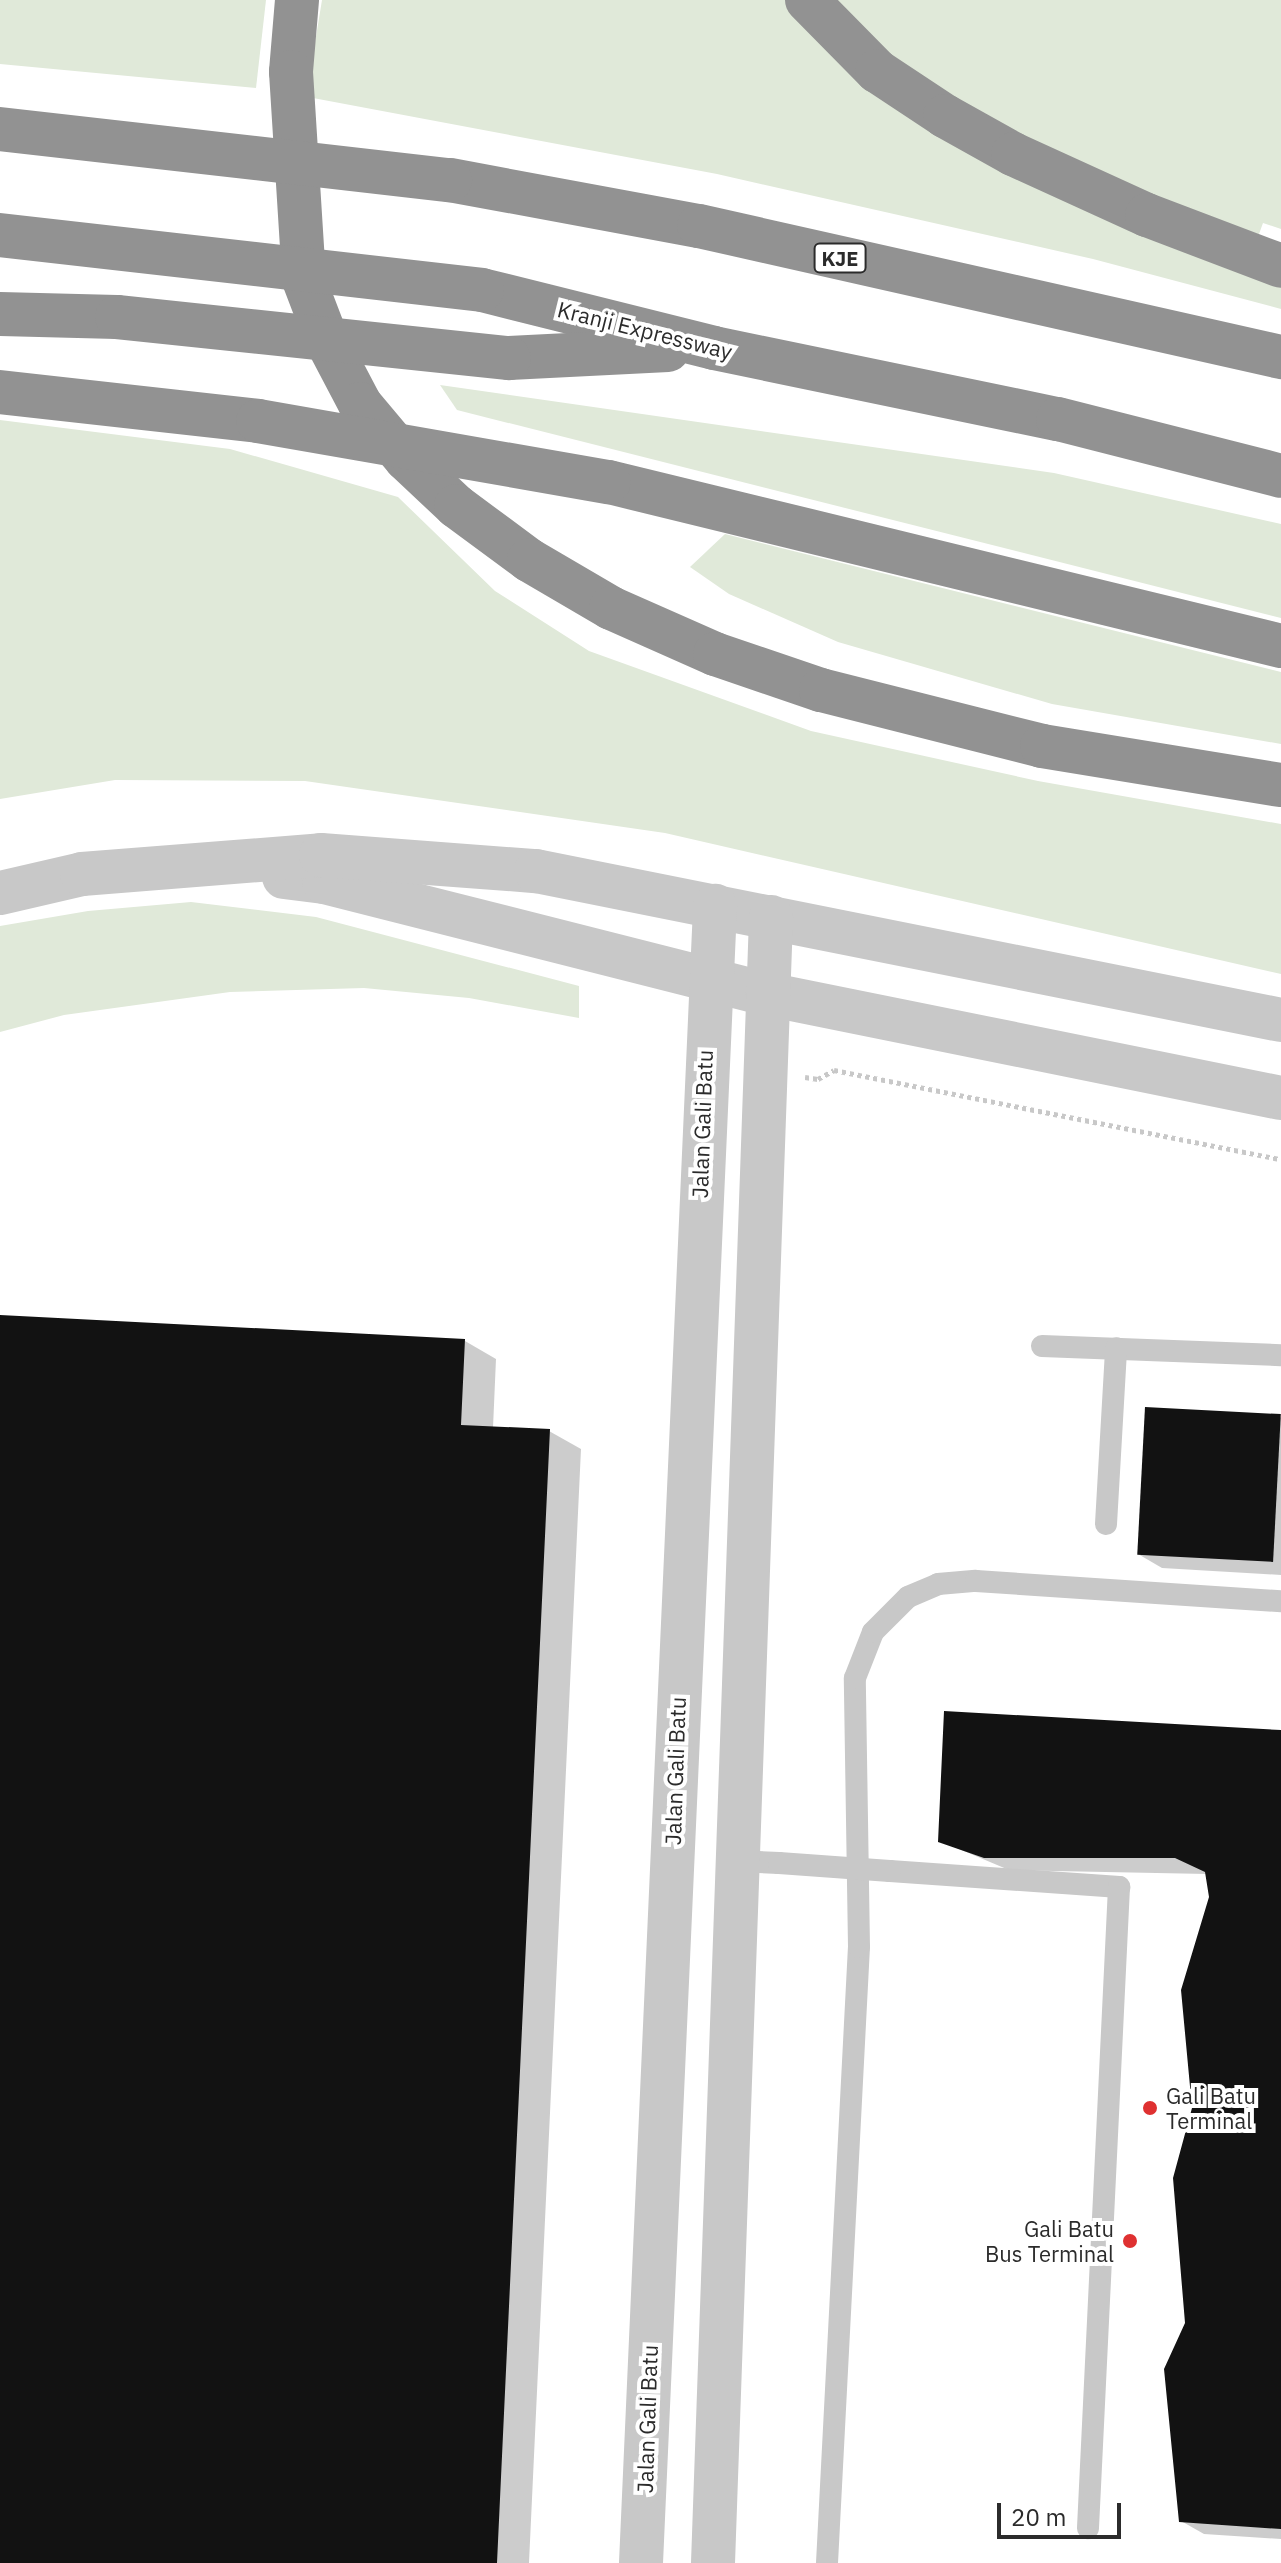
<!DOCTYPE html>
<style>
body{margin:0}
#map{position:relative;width:1281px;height:2563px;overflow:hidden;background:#fff;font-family:"IBM Plex Sans",sans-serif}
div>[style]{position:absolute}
.green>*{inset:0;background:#e0e9d9}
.shadow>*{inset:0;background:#0003}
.building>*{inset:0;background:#121212;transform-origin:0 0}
.path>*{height:5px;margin-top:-2.5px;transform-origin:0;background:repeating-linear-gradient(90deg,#c8c8c8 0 4px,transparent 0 8px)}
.service>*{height:22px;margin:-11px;padding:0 11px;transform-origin:11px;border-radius:11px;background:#c8c8c8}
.minor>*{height:44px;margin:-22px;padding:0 22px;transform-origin:22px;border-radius:22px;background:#c8c8c8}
.motorway>*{height:44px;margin:-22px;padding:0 22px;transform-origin:22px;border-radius:22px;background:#929292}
.service-bridge>*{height:22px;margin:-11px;padding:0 11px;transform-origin:11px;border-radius:11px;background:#c8c8c8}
.motorway-bridge>*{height:44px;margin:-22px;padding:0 22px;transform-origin:22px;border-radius:22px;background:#929292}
.dots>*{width:22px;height:22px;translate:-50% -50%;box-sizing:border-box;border:4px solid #fff;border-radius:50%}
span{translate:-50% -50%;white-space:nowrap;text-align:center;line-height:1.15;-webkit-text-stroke:8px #fff;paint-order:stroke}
.shield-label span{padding:2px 6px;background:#fff;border:2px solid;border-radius:6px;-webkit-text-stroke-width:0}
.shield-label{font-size:20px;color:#2b2b2b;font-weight:700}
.street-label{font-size:22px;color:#2b2b2b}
.poi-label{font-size:22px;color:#2b2b2b}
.left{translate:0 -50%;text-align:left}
.right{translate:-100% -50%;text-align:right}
.scale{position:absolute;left:997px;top:2503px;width:124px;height:36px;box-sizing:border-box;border:4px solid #2b2b2b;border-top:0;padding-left:10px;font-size:24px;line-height:28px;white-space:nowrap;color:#2b2b2b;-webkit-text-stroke:6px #fff;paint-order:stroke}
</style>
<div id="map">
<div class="green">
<i style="clip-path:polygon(0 0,266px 0,256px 88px,0 64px)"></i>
<i style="clip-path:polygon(322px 0,1281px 0,1281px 229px,1263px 223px,1245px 273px,1281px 287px,1281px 309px,1093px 259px,717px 174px,313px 98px,313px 55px)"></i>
<i style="clip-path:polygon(440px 385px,1054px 473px,1281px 524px,1281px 618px,457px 410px)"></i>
<i style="clip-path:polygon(0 420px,230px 449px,398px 497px,495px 591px,589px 651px,811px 731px,1038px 781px,1281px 824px,1281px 974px,665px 833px,305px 781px,115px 780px,0 799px)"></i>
<i style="clip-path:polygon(725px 534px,1281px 672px,1281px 744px,1052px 704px,838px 642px,729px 594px,690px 567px)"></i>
<i style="clip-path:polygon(191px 902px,316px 917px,579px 986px,579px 1018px,469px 998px,364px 988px,230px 992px,64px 1015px,0 1032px,0 926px,88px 911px)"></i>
</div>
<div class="shadow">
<i style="clip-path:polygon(0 1317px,465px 1341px,496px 1359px,493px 1428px,549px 1431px,581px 1449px,529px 2563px,0 2563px)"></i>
<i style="clip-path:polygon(1281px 1417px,1281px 1575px,1162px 1568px,1138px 1554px)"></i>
<i style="clip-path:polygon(1281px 1732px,1281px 2539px,1204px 2534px,1181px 2521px,1194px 2108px,1211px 1897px,1207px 1874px,1009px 1870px,940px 1841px)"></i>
</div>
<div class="building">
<i style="clip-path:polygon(0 1315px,465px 1339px,461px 1425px,550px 1429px,497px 2563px,0 2563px)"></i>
<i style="left:1145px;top:1407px;width:136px;height:148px;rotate:3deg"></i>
<i style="clip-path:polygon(944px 1711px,1281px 1730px,1281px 2529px,1179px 2522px,1164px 2369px,1185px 2323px,1173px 2178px,1192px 2108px,1181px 1990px,1209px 1897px,1205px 1872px,1175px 1858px,984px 1858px,938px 1842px)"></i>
</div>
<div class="path">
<i style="left:805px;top:1077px;width:13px;rotate:9deg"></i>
<i style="left:818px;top:1079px;width:18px;rotate:-29deg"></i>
<i style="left:834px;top:1070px;width:456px;rotate:11.3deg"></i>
</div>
<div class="service">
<i style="left:1042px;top:1346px;width:239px;rotate:2.2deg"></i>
<i style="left:1106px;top:1524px;width:176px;rotate:-86.7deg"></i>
<i style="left:736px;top:1861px;width:43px;rotate:2.7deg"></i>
<i style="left:890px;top:1871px;width:230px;rotate:4deg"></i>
<i style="left:1119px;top:1887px;width:642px;rotate:92.77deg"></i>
<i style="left:827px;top:2563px;width:617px;rotate:-87.03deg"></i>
<i style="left:859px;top:1947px;width:269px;rotate:-90.9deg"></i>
<i style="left:855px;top:1678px;width:49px;rotate:-68.6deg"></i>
<i style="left:873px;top:1632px;width:49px;rotate:-45deg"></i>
<i style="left:908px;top:1597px;width:33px;rotate:-23deg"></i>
<i style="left:938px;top:1584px;width:38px;rotate:-5deg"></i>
<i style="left:976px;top:1581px;width:306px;rotate:3.8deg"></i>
</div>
<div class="minor">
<i style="left:284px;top:877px;width:40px;rotate:7.1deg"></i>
<i style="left:324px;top:882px;width:457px;rotate:14.2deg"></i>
<i style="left:767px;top:994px;width:524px;rotate:11.44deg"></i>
<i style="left:0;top:893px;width:84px;rotate:-13deg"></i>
<i style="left:82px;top:874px;width:240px;rotate:-4.5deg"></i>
<i style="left:321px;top:855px;width:216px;rotate:4.3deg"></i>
<i style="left:536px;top:871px;width:760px;rotate:11.31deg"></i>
<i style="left:641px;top:2563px;width:1659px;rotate:-87.44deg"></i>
<i style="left:713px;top:2563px;width:1647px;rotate:-87.98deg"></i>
</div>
<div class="motorway">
<i style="left:297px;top:0;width:72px;rotate:94.8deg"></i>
<i style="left:291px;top:72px;width:208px;rotate:86.4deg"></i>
<i style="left:304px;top:280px;width:67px;rotate:69.1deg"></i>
<i style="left:328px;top:343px;width:69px;rotate:62.3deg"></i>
<i style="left:360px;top:404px;width:72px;rotate:50.1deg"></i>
<i style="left:406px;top:459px;width:69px;rotate:43.2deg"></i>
<i style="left:456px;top:506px;width:91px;rotate:36.5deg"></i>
<i style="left:529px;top:560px;width:95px;rotate:30.3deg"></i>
<i style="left:611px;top:608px;width:114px;rotate:23.9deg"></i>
<i style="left:715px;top:654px;width:112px;rotate:18.8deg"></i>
<i style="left:821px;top:690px;width:228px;rotate:14.2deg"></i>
<i style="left:1042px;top:746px;width:242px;rotate:9.3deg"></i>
<i style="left:807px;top:0;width:100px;rotate:45.4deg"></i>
<i style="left:877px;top:71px;width:82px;rotate:33.5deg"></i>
<i style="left:945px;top:116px;width:78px;rotate:29.2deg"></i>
<i style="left:1013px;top:154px;width:147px;rotate:24.5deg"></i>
<i style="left:1147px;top:215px;width:143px;rotate:20.8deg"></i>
<i style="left:450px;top:180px;width:253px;rotate:10.5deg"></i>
<i style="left:699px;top:226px;width:597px;rotate:12.69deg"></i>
<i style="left:482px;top:290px;width:239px;rotate:14deg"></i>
<i style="left:714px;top:348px;width:351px;rotate:11.7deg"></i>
<i style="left:1058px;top:419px;width:230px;rotate:14.3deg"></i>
<i style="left:509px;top:358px;width:159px;rotate:-2.9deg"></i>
<i style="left:609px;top:482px;width:692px;rotate:13.71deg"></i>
</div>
<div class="service-bridge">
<i style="left:779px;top:1863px;width:111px;rotate:4.1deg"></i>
</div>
<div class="motorway-bridge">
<i style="left:0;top:129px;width:453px;rotate:6.5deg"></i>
<i style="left:0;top:235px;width:485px;rotate:6.5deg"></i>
<i style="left:0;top:314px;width:117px;rotate:1.5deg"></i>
<i style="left:117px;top:317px;width:394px;rotate:6deg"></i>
<i style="left:0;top:392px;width:260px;rotate:6.4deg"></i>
<i style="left:258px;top:421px;width:356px;rotate:9.9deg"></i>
</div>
<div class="dots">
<i style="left:1150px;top:2108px;background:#df3131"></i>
<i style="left:1130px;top:2241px;background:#df3131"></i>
</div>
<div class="shield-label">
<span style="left:840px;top:258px">KJE</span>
</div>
<div class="street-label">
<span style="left:645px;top:330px;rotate:14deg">Kranji Expressway</span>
<span style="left:702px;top:1124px;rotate:-88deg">Jalan Gali Batu</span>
<span style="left:675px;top:1771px;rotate:-88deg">Jalan Gali Batu</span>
<span style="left:647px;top:2419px;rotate:-88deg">Jalan Gali Batu</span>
</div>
<div class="poi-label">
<span class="left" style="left:1166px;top:2108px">Gali Batu<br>Terminal</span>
<span class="right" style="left:1114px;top:2241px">Gali Batu<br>Bus Terminal</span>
</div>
<div class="scale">20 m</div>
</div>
